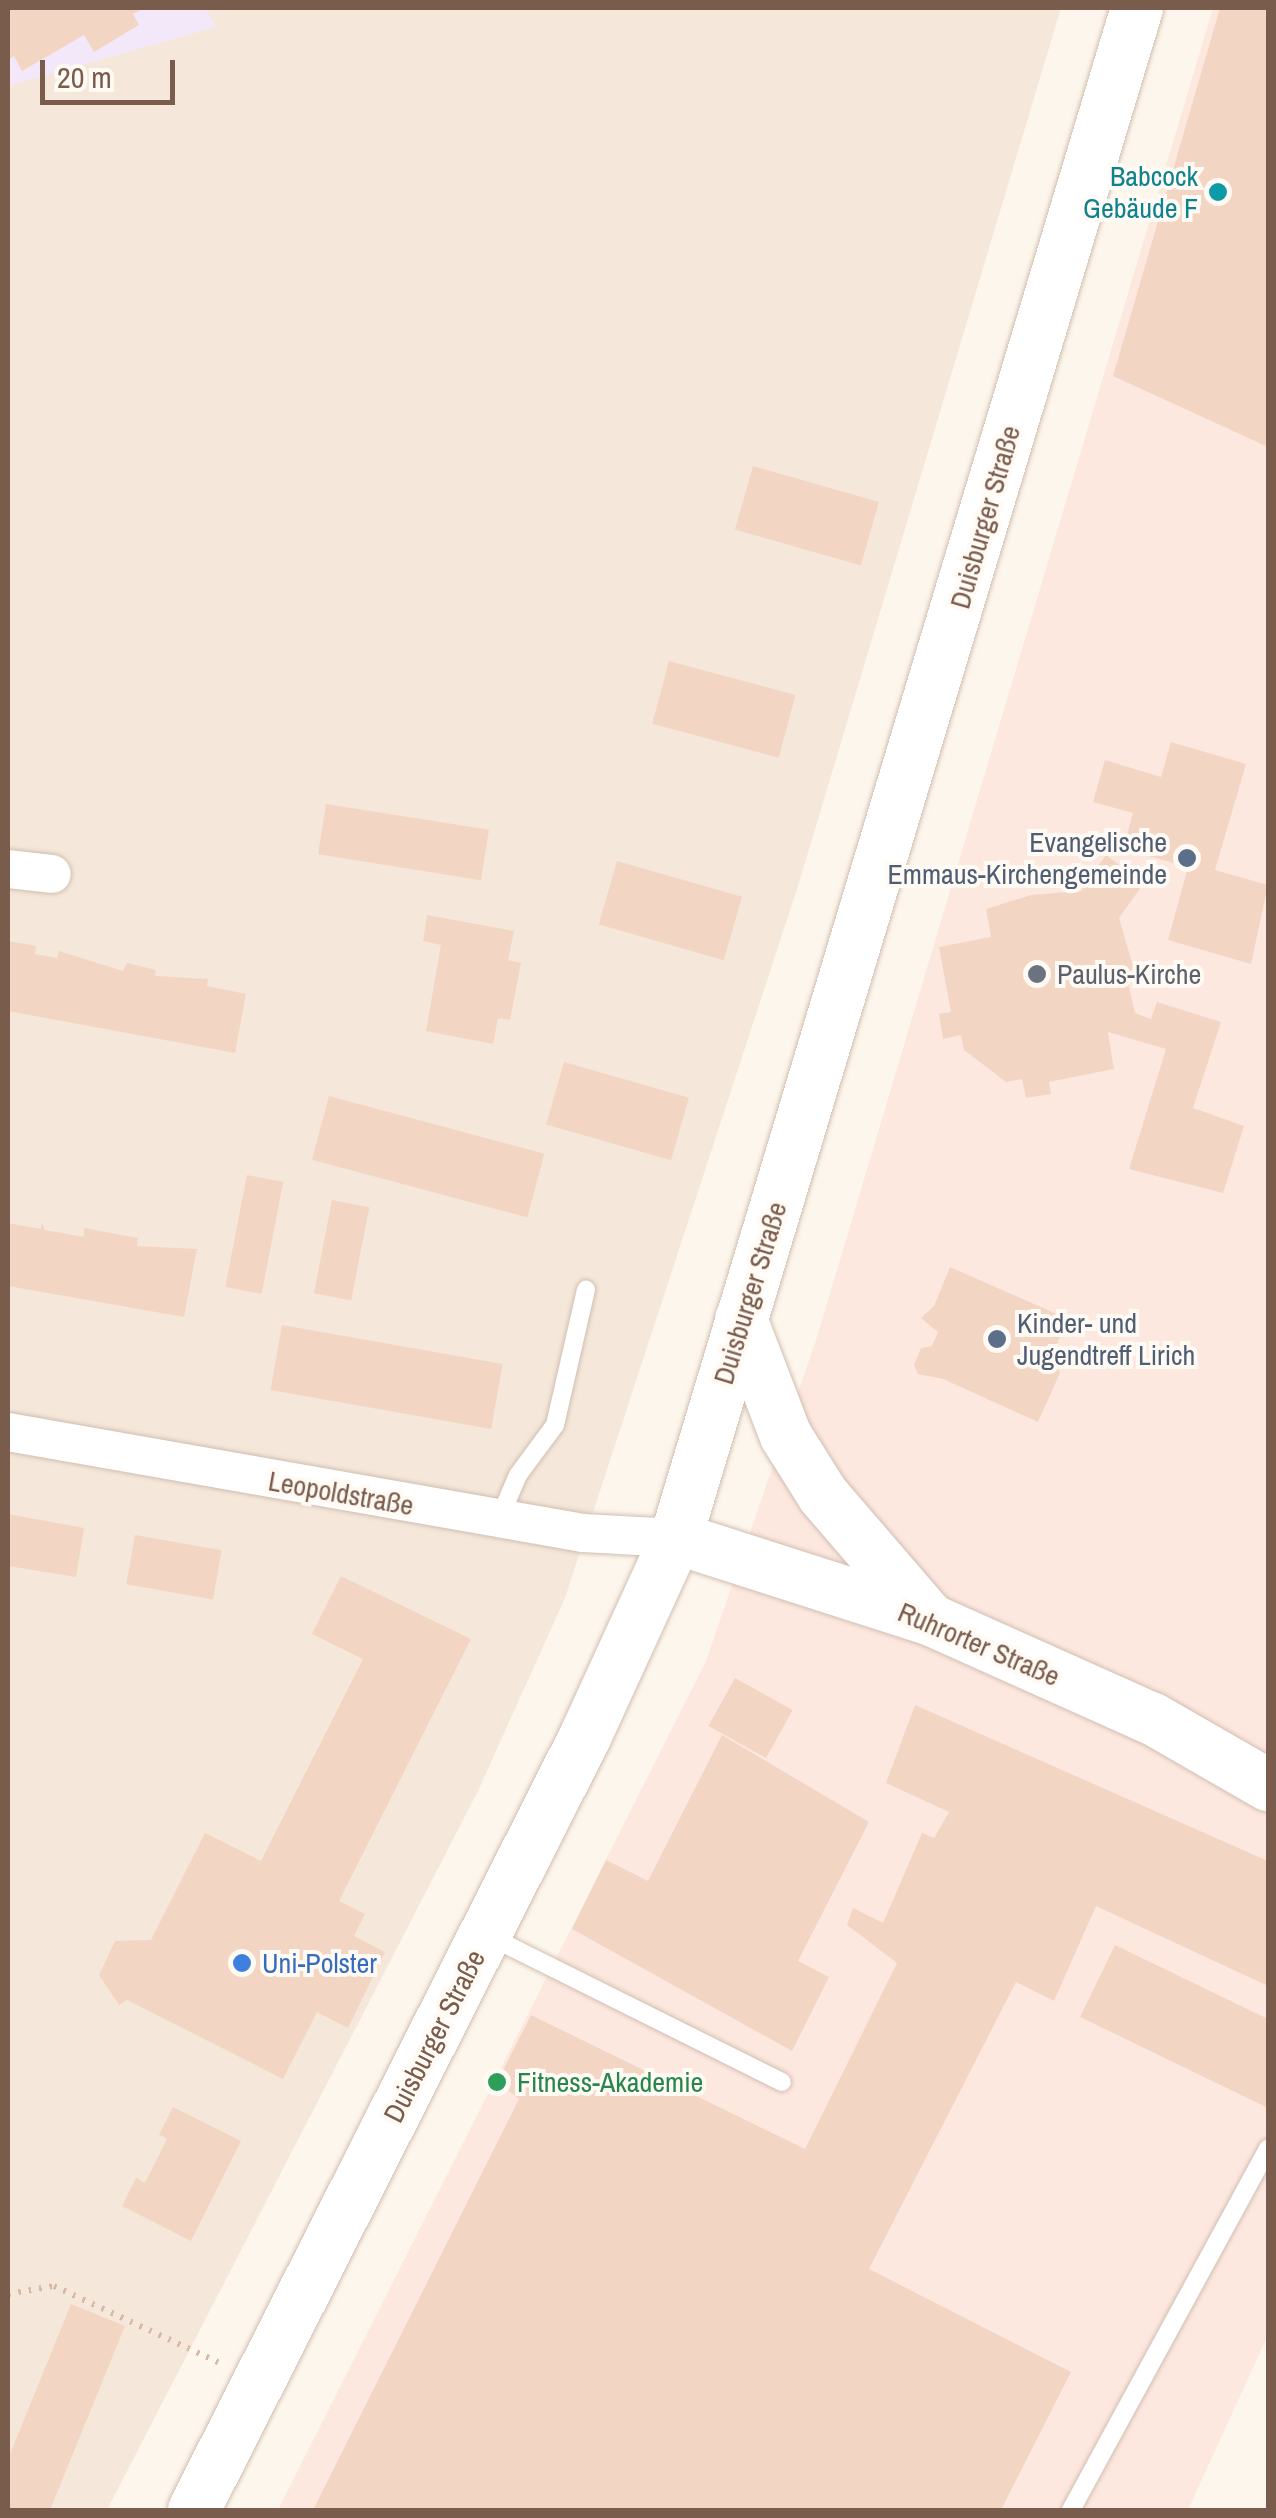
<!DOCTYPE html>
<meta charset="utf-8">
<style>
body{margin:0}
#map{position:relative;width:1276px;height:2518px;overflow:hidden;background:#fdf6ec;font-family:"Archivo Narrow",sans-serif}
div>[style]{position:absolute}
.residential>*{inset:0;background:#f5e8da}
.commercial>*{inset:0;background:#fde8e0}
.education>*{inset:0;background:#f3e8fa}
.building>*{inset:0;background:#f3d5c3;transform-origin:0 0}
.path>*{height:6px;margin-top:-3px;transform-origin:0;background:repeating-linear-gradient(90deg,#d9b8a5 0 2.5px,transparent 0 10.5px)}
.roads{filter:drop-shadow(0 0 2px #d1beb0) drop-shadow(0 0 2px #d1beb0)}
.service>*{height:18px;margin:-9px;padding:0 9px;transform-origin:9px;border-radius:9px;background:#fff}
.minor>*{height:38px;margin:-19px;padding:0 19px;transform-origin:19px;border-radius:19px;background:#fff}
.secondary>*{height:52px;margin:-26px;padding:0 26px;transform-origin:26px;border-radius:26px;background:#fff}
.dots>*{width:28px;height:28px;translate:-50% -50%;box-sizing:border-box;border:5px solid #fffaf3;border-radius:50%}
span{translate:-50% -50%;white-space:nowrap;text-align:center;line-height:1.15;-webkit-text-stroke:8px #fffaf3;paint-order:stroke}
.culture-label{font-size:28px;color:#0d838f}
.right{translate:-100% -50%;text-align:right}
.street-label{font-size:28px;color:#7a5c4d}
.service-label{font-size:28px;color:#4e5e75}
.left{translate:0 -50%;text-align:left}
.worship-label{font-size:28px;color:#5b616d}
.shop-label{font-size:28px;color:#366cbe}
.leisure-label{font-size:28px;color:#27864d}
.frame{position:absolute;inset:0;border:10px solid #7a5c4d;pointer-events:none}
.scale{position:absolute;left:40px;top:60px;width:135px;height:45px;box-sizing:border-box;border:5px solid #7a5c4d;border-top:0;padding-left:12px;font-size:30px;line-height:35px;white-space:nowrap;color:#7a5c4d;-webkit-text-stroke:8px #fffaf3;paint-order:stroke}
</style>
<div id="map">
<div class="residential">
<i style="clip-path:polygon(8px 8px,1061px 8px,798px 886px,565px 1598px,478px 1791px,107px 2510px,8px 2510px)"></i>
</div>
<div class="commercial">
<i style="clip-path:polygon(1213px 8px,1268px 8px,1268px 2335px,1188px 2510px,278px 2510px,706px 1661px,817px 1337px)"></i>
</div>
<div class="education">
<i style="clip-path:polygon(8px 8px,205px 8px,216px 27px,8px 86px)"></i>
</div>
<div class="building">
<i style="clip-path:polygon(8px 8px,144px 8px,133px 14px,139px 25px,94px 52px,84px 35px,22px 71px,14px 56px,8px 60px)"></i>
<i style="clip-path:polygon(1220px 8px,1268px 8px,1268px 447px,1113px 376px)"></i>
<i style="left:753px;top:466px;width:131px;height:66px;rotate:16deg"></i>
<i style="left:669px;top:661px;width:131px;height:65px;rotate:15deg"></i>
<i style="clip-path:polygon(1171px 742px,1246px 764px,1215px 870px,1268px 885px,1251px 964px,1168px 940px,1188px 867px,1123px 849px,1133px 813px,1093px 802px,1105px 760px,1161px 777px)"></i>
<i style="left:326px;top:804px;width:165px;height:51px;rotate:9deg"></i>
<i style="clip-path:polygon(1106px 855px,1144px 883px,1119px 918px,1133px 966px,1128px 983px,1135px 1013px,1151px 1019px,1157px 1002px,1221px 1022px,1193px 1108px,1244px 1126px,1223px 1193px,1129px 1169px,1166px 1049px,1108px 1032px,1114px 1069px,1049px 1082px,1051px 1094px,1026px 1098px,1022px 1079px,1006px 1082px,964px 1050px,961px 1035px,943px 1039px,939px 1014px,951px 1012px,939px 947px,991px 937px,986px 909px,1031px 895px,1081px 891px)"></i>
<i style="left:617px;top:861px;width:130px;height:66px;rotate:16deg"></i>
<i style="clip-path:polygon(427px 915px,514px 931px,508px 960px,521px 963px,510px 1020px,498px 1018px,493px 1044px,426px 1031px,441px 945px,423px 941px)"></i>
<i style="clip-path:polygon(8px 941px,36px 946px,35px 954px,57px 958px,59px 951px,123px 971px,127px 963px,156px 970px,155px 976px,208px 979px,207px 986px,246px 994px,235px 1053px,8px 1011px)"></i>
<i style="left:564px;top:1062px;width:130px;height:65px;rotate:16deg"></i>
<i style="left:329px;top:1096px;width:223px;height:66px;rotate:15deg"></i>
<i style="left:247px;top:1175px;width:37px;height:114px;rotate:11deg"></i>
<i style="left:332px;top:1200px;width:38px;height:95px;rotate:11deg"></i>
<i style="clip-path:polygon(42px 1222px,45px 1230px,84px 1237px,84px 1228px,138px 1238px,137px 1246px,197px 1249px,184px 1317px,8px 1286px,8px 1223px,41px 1229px)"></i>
<i style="clip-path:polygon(950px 1267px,1068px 1319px,1052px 1355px,1060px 1373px,1038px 1422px,943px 1379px,918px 1374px,914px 1365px,921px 1348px,932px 1346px,938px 1332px,921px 1318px,934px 1306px)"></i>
<i style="left:282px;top:1325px;width:224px;height:66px;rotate:10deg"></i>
<i style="clip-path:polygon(8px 1514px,84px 1528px,76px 1577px,8px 1566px)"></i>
<i style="left:135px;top:1535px;width:88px;height:50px;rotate:10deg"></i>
<i style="clip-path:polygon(341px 1576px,471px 1639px,339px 1901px,365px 1914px,354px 1936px,385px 1952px,348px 2028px,317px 2012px,283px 2079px,127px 2000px,119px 2005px,99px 1975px,115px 1941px,151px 1940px,205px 1833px,261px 1861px,363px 1659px,312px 1634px)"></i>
<i style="left:735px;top:1678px;width:66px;height:55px;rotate:29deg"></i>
<i style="clip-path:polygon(915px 1705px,1268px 1861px,1268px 1986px,1096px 1906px,1054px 2001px,1016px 1982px,869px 2269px,1071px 2372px,1001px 2510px,313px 2510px,519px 2099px,497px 2082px,531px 2015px,805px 2149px,897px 1963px,847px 1925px,853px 1908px,883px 1923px,922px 1833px,934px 1838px,949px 1812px,886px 1783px)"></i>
<i style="clip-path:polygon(722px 1735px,869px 1822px,798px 1961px,829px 1977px,792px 2051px,572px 1929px,606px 1860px,648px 1881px)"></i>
<i style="clip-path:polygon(1115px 1945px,1268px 2019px,1268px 2108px,1080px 2017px)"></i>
<i style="clip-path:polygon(173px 2107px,241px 2141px,191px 2241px,122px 2206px,136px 2178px,145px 2183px,167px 2139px,159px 2135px)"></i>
<i style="clip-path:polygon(71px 2304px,125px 2326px,50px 2510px,8px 2510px,8px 2459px)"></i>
</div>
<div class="path">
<i style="left:8px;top:2294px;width:47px;rotate:-9.9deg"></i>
<i style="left:54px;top:2286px;width:181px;rotate:24.9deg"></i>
</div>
<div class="roads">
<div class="service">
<i style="left:499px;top:1519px;width:48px;rotate:-66.6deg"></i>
<i style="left:518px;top:1475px;width:62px;rotate:-53.5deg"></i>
<i style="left:555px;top:1425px;width:139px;rotate:-77.1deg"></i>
<i style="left:491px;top:1937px;width:325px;rotate:26.5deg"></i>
<i style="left:1071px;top:2510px;width:412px;rotate:-61.4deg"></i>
</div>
<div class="minor">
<i style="left:8px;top:869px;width:44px;rotate:6.5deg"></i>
<i style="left:8px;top:1432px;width:584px;rotate:9.96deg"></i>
<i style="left:583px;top:1533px;width:93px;rotate:3.1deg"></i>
</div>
<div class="secondary">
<i style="left:741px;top:1319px;width:125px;rotate:69deg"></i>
<i style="left:786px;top:1436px;width:70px;rotate:57.9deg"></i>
<i style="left:823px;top:1495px;width:161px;rotate:49.3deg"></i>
<i style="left:676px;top:1538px;width:266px;rotate:17.8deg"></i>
<i style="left:929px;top:1619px;width:245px;rotate:24.1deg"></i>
<i style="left:1153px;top:1719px;width:133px;rotate:29.9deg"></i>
<i style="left:194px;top:2510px;width:866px;rotate:-63.17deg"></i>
<i style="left:585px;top:1737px;width:219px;rotate:-65.4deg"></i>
<i style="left:676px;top:1538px;width:1598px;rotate:-73.23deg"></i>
</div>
</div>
<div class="dots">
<i style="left:1218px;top:192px;background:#0f9aa8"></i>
<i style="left:1187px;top:858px;background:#5c6f8a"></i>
<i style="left:1037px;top:974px;background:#6b7280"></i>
<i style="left:997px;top:1339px;background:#5c6f8a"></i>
<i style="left:242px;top:1963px;background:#3f7fe0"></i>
<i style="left:497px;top:2082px;background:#2e9e5b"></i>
</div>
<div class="culture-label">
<span class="right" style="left:1198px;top:192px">Babcock<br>Gebäude F</span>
</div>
<div class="street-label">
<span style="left:985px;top:517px;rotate:-74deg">Duisburger Straße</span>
<span style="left:750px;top:1293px;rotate:-73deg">Duisburger Straße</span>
<span style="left:341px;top:1493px;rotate:10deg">Leopoldstraße</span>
<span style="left:979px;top:1644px;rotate:23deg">Ruhrorter Straße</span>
<span style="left:434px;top:2036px;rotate:-63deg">Duisburger Straße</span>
</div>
<div class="service-label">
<span class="right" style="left:1167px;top:858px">Evangelische<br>Emmaus-Kirchengemeinde</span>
<span class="left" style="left:1017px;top:1339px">Kinder- und<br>Jugendtreff Lirich</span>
</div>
<div class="worship-label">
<span class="left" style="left:1057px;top:974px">Paulus-Kirche</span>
</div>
<div class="shop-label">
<span class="left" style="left:262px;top:1963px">Uni-Polster</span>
</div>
<div class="leisure-label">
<span class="left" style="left:517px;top:2082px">Fitness-Akademie</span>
</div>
<div class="frame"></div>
<div class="scale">20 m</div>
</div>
